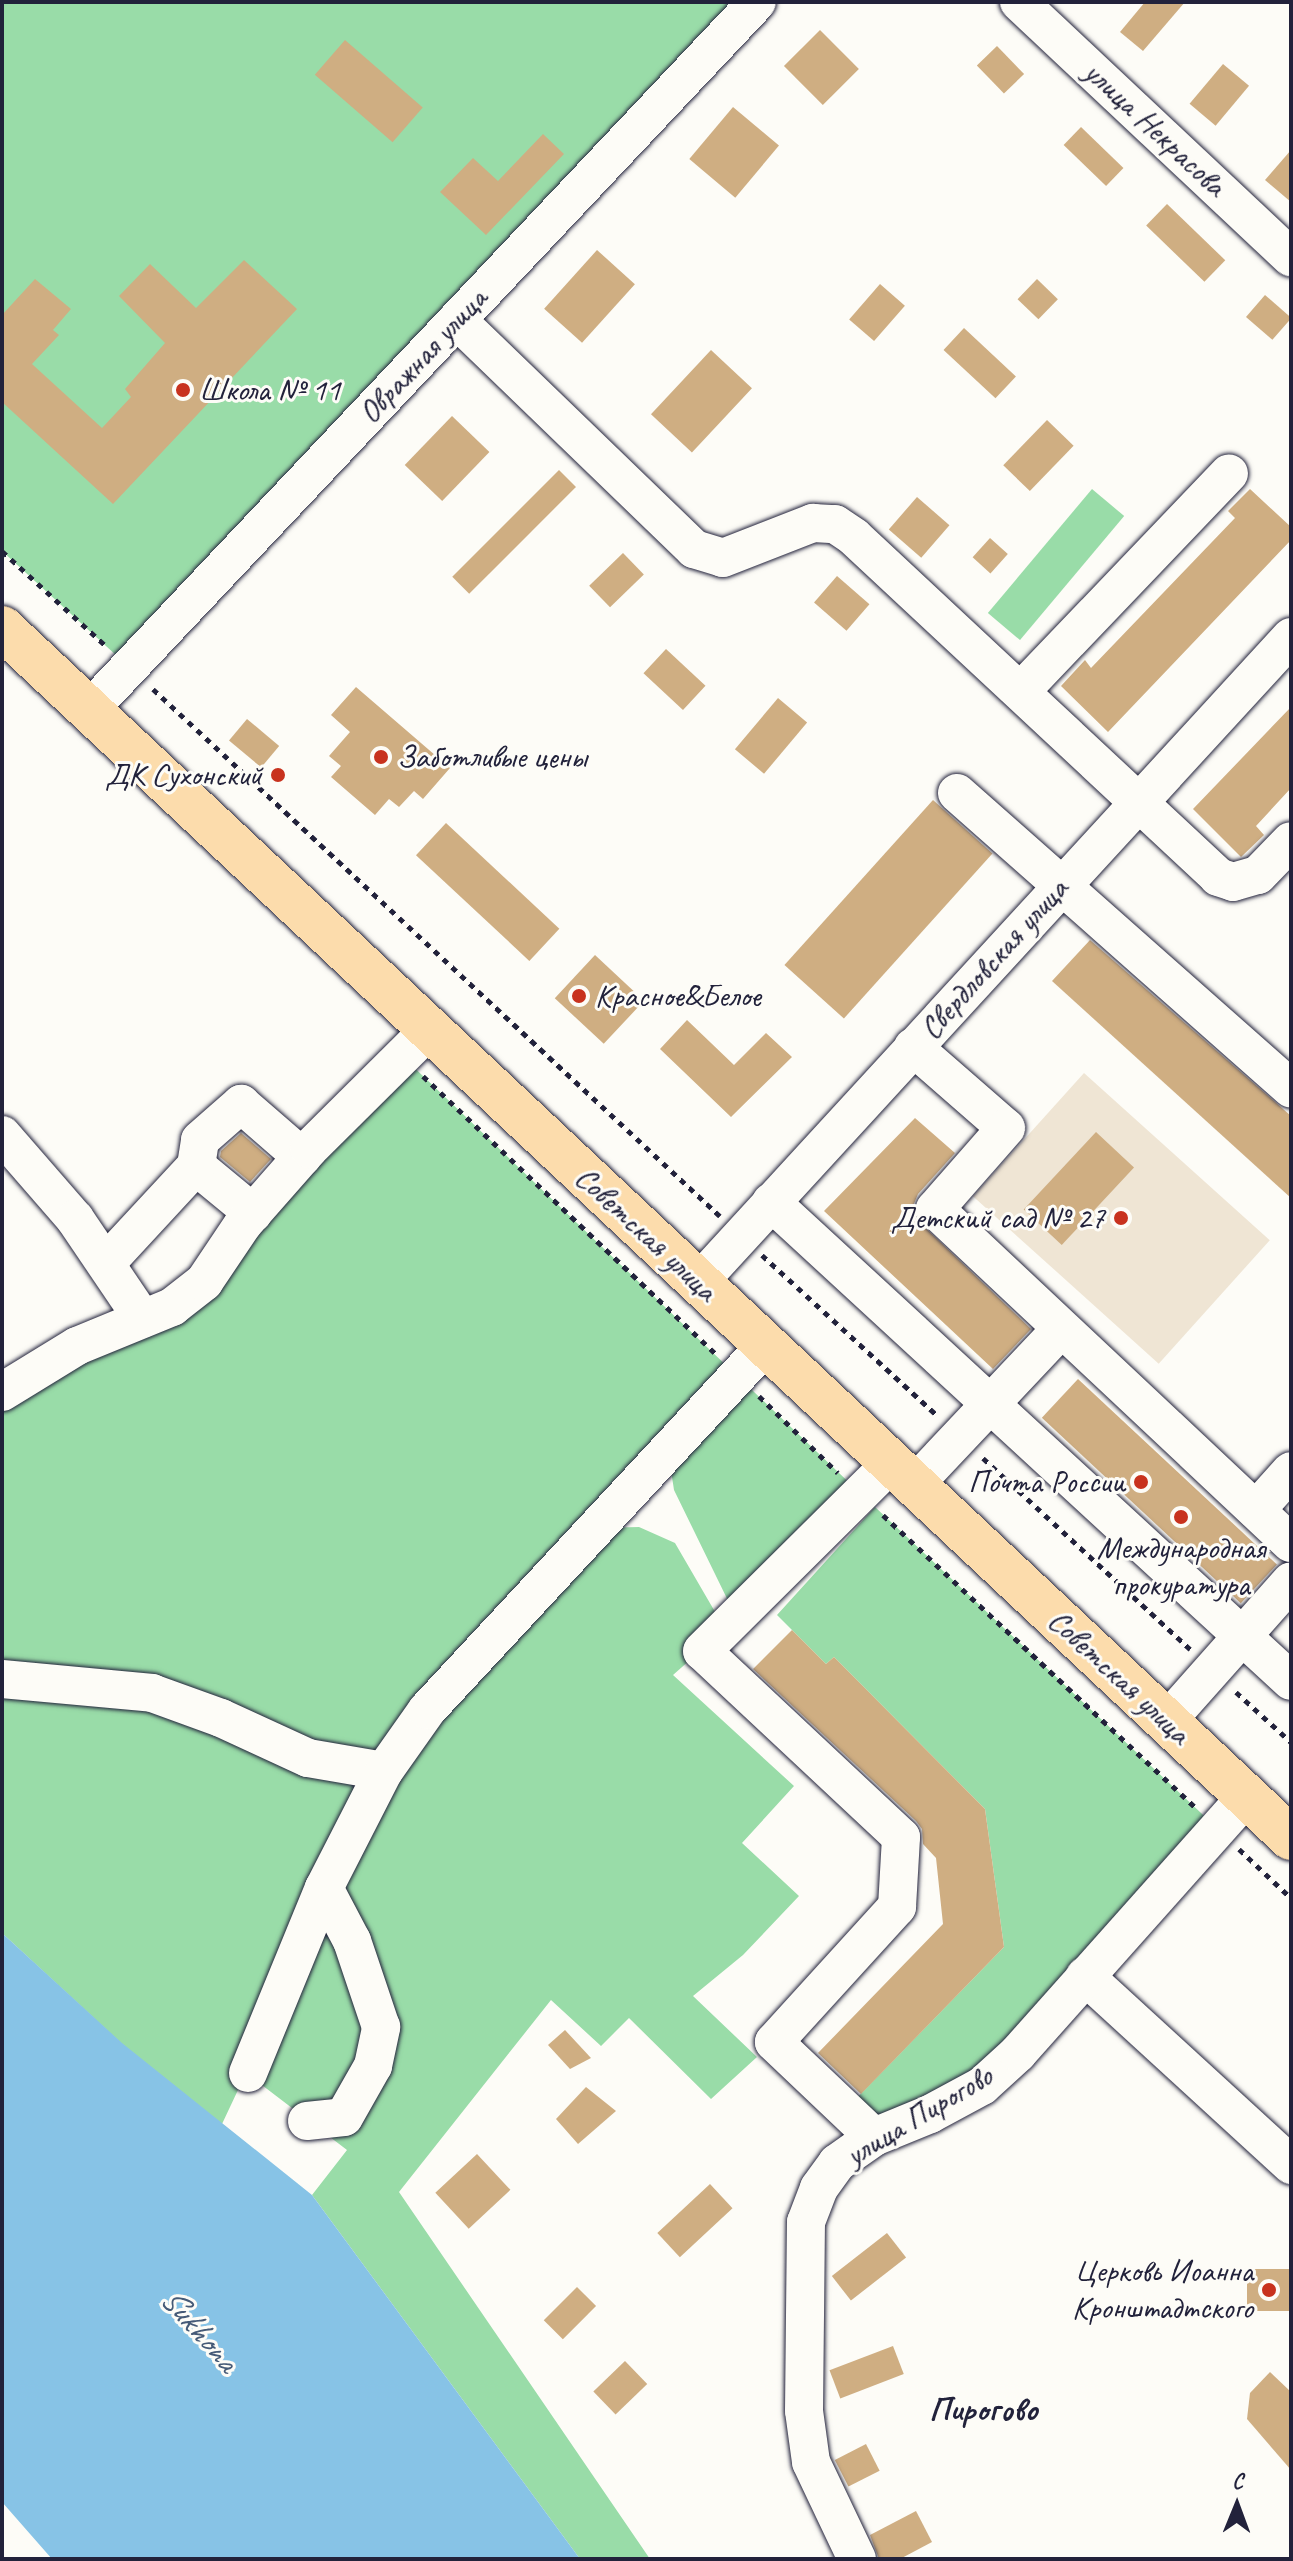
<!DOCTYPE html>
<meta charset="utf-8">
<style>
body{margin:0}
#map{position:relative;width:1293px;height:2561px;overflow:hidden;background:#fdfcf7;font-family:Caveat,sans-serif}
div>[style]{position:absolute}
.built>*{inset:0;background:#efe5d4;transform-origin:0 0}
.green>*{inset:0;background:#99dca8;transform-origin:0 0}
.water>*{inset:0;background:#87c3e6}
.building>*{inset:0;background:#cfae82;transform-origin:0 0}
.path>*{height:5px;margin-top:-2.5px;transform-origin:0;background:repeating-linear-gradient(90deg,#22223b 0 6px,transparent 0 12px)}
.roads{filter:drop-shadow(0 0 2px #22223b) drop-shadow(0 0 2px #22223b)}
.minor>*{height:38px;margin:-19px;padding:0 19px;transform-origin:19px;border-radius:19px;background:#fdfcf7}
.major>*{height:44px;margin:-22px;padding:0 22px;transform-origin:22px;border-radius:22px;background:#fcdcac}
.dots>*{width:22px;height:22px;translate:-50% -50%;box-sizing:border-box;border:4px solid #fdfcf7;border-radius:50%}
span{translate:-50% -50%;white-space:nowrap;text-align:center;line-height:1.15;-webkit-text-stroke:6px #fdfcf7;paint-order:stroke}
.street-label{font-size:32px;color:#22223b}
.poi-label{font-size:32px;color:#22223b}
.left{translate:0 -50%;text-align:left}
.right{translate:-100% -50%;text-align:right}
.water-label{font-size:34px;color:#455a77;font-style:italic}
.neighbourhood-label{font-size:34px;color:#22223b;font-weight:700}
.frame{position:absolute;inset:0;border:4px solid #22223b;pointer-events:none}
.north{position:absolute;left:1197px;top:2465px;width:80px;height:80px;-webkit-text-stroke:6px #fdfcf7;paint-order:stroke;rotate:1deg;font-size:22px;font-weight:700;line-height:32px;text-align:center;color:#22223b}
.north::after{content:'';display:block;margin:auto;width:28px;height:36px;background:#22223b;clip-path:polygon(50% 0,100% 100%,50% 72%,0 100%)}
</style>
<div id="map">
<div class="built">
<i style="left:1084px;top:1073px;width:250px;height:166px;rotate:42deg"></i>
</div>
<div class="green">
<i style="clip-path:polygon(2px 2px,757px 2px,129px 667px,2px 551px)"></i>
<i style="left:1092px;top:489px;width:42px;height:162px;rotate:40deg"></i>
<i style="clip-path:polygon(402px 1056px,860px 1493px,736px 1617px,674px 1490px,668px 1451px,598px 1528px,639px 1527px,675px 1543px,725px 1629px,673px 1675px,794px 1786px,742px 1843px,799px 1896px,743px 1955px,693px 1996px,757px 2057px,711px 2099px,629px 2018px,601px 2046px,551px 2000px,399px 2192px,650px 2559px,580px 2559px,312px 2195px,347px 2150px,246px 2073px,222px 2124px,121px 2043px,2px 1933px,2px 1392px,142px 1318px)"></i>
<i style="clip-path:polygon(875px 1507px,1217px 1828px,1018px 2053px,874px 2137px,845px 2110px,1004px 1947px,985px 1809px,834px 1657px,826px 1664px,777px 1615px)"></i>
</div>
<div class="water">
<i style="clip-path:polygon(2px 1933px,122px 2043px,312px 2195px,580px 2559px,52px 2559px,2px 2502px)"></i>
</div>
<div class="building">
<i style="clip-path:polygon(1145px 2px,1185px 2px,1143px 51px,1120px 32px)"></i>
<i style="left:820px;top:30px;width:55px;height:51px;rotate:45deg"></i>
<i style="left:345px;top:40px;width:103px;height:46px;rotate:41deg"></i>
<i style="left:997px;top:46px;width:39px;height:28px;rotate:46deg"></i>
<i style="left:1223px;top:64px;width:34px;height:52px;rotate:40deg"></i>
<i style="left:733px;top:107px;width:60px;height:68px;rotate:40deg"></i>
<i style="left:1081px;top:127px;width:59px;height:25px;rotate:44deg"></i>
<i style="clip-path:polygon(543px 134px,564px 154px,486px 235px,440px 192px,473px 158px,498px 181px)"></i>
<i style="clip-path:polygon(1291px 150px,1291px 202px,1265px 180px)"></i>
<i style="left:1167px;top:204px;width:81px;height:30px;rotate:44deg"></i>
<i style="left:597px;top:250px;width:51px;height:79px;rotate:42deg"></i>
<i style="clip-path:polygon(244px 260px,297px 309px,113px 504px,2px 402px,2px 315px,35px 279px,71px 309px,53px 330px,59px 335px,32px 364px,102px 428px,131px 397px,125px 389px,165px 343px,119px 296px,150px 264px,196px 308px)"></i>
<i style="left:1037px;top:279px;width:29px;height:28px;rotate:44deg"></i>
<i style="left:880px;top:284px;width:33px;height:47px;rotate:41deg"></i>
<i style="left:1265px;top:295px;width:35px;height:29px;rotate:41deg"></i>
<i style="left:964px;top:328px;width:71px;height:30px;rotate:43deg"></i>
<i style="left:711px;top:350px;width:56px;height:88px;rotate:43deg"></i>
<i style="left:452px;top:416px;width:52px;height:68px;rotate:44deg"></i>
<i style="left:1047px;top:420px;width:37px;height:63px;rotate:44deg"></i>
<i style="left:559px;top:470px;width:24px;height:151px;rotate:45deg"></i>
<i style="clip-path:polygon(1250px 489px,1291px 527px,1291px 540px,1108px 732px,1061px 686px,1085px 660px,1091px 668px,1235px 518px,1228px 511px)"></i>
<i style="left:917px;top:497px;width:43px;height:43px;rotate:41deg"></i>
<i style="left:990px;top:538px;width:24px;height:26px;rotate:42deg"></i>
<i style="left:623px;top:553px;width:30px;height:47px;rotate:46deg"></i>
<i style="left:837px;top:576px;width:43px;height:35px;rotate:41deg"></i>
<i style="left:666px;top:649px;width:54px;height:33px;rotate:43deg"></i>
<i style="clip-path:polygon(356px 687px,450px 768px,423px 799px,414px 791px,399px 807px,389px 799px,375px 815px,331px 777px,341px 766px,329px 756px,350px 732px,331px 715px)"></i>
<i style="left:778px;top:698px;width:38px;height:67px;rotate:40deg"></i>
<i style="clip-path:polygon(1291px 707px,1291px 788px,1256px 826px,1264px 835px,1241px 857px,1193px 809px)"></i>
<i style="left:247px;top:719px;width:42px;height:28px;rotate:40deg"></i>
<i style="left:933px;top:800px;width:80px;height:222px;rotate:42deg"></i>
<i style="left:446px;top:823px;width:155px;height:44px;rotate:43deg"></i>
<i style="clip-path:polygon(1090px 940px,1291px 1116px,1291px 1198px,1052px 981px)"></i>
<i style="left:595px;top:955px;width:67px;height:59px;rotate:43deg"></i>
<i style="clip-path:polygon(687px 1020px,734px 1065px,766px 1033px,792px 1057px,731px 1117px,660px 1049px)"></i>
<i style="clip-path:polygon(915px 1118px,955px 1153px,918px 1194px,910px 1213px,1031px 1329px,993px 1369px,824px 1211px)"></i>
<i style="left:1096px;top:1132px;width:52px;height:106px;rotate:43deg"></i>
<i style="clip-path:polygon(241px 1133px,271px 1159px,250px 1182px,220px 1157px,221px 1151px)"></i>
<i style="left:1078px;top:1379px;width:272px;height:53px;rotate:43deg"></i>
<i style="clip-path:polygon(792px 1630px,826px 1664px,834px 1657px,985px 1809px,1004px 1947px,861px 2094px,818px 2053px,943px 1924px,936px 1858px,923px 1844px,922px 1829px,916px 1821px,753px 1669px)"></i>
<i style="clip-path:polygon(565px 2030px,591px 2058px,570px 2069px,548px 2045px)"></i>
<i style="clip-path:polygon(586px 2087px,616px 2111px,578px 2144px,556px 2119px)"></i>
<i style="left:477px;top:2154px;width:49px;height:57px;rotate:47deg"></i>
<i style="left:710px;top:2184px;width:33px;height:72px;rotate:47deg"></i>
<i style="left:887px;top:2233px;width:31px;height:70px;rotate:52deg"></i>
<i style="left:1247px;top:2269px;width:44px;height:42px"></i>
<i style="left:577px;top:2287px;width:27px;height:47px;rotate:45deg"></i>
<i style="left:893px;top:2346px;width:30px;height:68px;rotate:69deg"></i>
<i style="left:625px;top:2361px;width:32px;height:44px;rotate:46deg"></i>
<i style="clip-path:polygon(1270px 2372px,1291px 2392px,1291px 2470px,1247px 2419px,1250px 2393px)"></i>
<i style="left:866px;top:2444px;width:30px;height:35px;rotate:63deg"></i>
<i style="clip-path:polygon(916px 2511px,932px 2542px,900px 2559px,879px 2559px,870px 2535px)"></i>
</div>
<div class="path">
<i style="left:2px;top:551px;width:142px;rotate:42.4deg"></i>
<i style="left:153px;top:689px;width:774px;rotate:42.91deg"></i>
<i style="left:423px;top:1076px;width:402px;rotate:43.5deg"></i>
<i style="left:762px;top:1255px;width:239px;rotate:42.5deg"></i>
<i style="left:759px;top:1396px;width:110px;rotate:44.3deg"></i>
<i style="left:983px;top:1458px;width:282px;rotate:42.7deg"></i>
<i style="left:883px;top:1515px;width:430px;rotate:43.1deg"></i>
<i style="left:1236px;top:1692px;width:74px;rotate:42.3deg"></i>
<i style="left:1239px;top:1849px;width:71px;rotate:43.3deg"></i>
</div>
<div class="roads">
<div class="minor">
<i style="left:1019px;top:2px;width:373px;rotate:43.2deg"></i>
<i style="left:457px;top:320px;width:330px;rotate:44deg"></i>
<i style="left:694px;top:549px;width:30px;rotate:17deg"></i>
<i style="left:723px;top:558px;width:97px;rotate:-21.3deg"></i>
<i style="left:813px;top:523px;width:22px;rotate:3deg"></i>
<i style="left:835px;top:524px;width:23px;rotate:34deg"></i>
<i style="left:854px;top:537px;width:498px;rotate:43deg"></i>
<i style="left:1218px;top:877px;width:16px;rotate:18deg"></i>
<i style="left:1233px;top:882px;width:26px;rotate:-16deg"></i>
<i style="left:1258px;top:875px;width:47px;rotate:-45.9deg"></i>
<i style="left:1021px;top:691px;width:301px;rotate:-46.3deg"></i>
<i style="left:89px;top:710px;width:973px;rotate:-46.67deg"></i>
<i style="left:957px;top:793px;width:446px;rotate:41.5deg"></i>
<i style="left:913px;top:1047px;width:123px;rotate:41.1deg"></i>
<i style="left:1006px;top:1128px;width:108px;rotate:131.2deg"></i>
<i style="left:935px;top:1209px;width:488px;rotate:43.2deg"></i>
<i style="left:2px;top:1135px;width:111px;rotate:49deg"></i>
<i style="left:75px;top:1219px;width:120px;rotate:55.9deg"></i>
<i style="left:196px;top:1166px;width:74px;rotate:39.5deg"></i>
<i style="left:771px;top:1202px;width:707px;rotate:42.65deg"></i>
<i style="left:107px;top:1262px;width:131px;rotate:-47.2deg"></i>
<i style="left:196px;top:1166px;width:26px;rotate:-81deg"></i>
<i style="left:200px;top:1140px;width:55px;rotate:-41.3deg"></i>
<i style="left:241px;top:1104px;width:81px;rotate:41deg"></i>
<i style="left:698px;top:1283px;width:877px;rotate:-47.45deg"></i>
<i style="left:2px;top:1392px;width:88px;rotate:-31.5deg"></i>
<i style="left:77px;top:1346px;width:103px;rotate:-22.3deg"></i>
<i style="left:172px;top:1307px;width:41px;rotate:-38deg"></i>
<i style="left:204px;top:1282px;width:70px;rotate:-56.1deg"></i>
<i style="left:243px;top:1224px;width:100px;rotate:-48.7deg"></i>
<i style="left:309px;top:1149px;width:169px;rotate:-44.8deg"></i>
<i style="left:914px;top:1485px;width:213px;rotate:-46.7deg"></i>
<i style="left:1256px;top:1510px;width:52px;rotate:-48.1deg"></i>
<i style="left:2px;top:1679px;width:151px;rotate:5.3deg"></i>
<i style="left:152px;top:1693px;width:73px;rotate:19.9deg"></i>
<i style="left:221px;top:1718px;width:96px;rotate:24.7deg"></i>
<i style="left:308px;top:1758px;width:77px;rotate:9.7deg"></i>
<i style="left:1166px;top:1722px;width:188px;rotate:-48.4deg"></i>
<i style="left:1085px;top:1976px;width:280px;rotate:42.5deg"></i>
<i style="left:248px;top:2073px;width:200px;rotate:-67.7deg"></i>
<i style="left:324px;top:1888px;width:131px;rotate:-62.9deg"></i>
<i style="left:384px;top:1771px;width:75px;rotate:-54.8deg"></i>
<i style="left:427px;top:1710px;width:497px;rotate:-47.1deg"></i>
<i style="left:307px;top:2121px;width:37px;rotate:-6deg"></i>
<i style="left:344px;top:2117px;width:59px;rotate:-60.4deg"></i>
<i style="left:373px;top:2066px;width:40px;rotate:-78deg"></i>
<i style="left:381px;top:2027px;width:91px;rotate:-108.6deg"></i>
<i style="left:352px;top:1941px;width:60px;rotate:-117.8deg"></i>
<i style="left:874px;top:2137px;width:138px;rotate:-136.5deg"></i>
<i style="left:774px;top:2042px;width:183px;rotate:-47.7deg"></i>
<i style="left:897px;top:1907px;width:70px;rotate:-86.7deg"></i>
<i style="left:901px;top:1837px;width:272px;rotate:-136.9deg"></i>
<i style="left:702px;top:1651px;width:267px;rotate:-44.8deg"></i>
<i style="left:857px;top:2559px;width:107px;rotate:-115.4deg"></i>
<i style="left:811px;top:2462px;width:51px;rotate:-97.8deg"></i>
<i style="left:804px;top:2411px;width:189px;rotate:-89.4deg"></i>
<i style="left:806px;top:2222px;width:36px;rotate:-69deg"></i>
<i style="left:819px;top:2188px;width:31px;rotate:-54deg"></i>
<i style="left:837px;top:2163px;width:45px;rotate:-35.1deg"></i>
<i style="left:874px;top:2137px;width:61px;rotate:-22.3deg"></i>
<i style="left:930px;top:2114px;width:59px;rotate:-28.3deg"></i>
<i style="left:982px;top:2086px;width:49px;rotate:-42.5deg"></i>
<i style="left:1018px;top:2053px;width:343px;rotate:-48.3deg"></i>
</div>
<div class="major">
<i style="left:2px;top:628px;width:1768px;rotate:43.19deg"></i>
</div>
</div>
<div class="dots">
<i style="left:183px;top:390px;background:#c8321e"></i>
<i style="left:381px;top:757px;background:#c8321e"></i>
<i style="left:278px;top:775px;background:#c8321e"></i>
<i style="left:579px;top:996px;background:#c8321e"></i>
<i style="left:1121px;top:1218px;background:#c8321e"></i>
<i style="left:1141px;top:1482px;background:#c8321e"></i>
<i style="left:1181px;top:1517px;background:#c8321e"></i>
<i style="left:1269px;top:2290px;background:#c8321e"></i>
</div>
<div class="street-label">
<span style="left:1155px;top:129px;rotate:43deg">улица Некрасова</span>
<span style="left:423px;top:356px;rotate:-47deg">Овражная улица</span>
<span style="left:994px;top:959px;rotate:-48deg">Свердловская улица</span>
<span style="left:646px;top:1234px;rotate:43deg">Советская улица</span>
<span style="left:1119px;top:1677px;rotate:43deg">Советская улица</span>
<span style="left:919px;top:2116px;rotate:-31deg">улица Пирогово</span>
</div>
<div class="poi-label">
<span class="left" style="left:199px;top:390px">Школа № 11</span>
<span class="left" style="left:397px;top:757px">Заботливые цены</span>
<span class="right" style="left:262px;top:775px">ДК Сухонский</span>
<span class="left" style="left:595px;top:996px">Красное&amp;Белое</span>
<span class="right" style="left:1105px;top:1218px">Детский сад № 27</span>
<span class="right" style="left:1125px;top:1482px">Почта России</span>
<span style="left:1181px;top:1567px">Международная<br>прокуратура</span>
<span class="right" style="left:1253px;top:2290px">Церковь Иоанна<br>Кронштадтского</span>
</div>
<div class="water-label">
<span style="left:200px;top:2329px;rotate:49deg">Sukhona</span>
</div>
<div class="neighbourhood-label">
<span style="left:983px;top:2409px">Пирогово</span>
</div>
<div class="frame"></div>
<div class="north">С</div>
</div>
